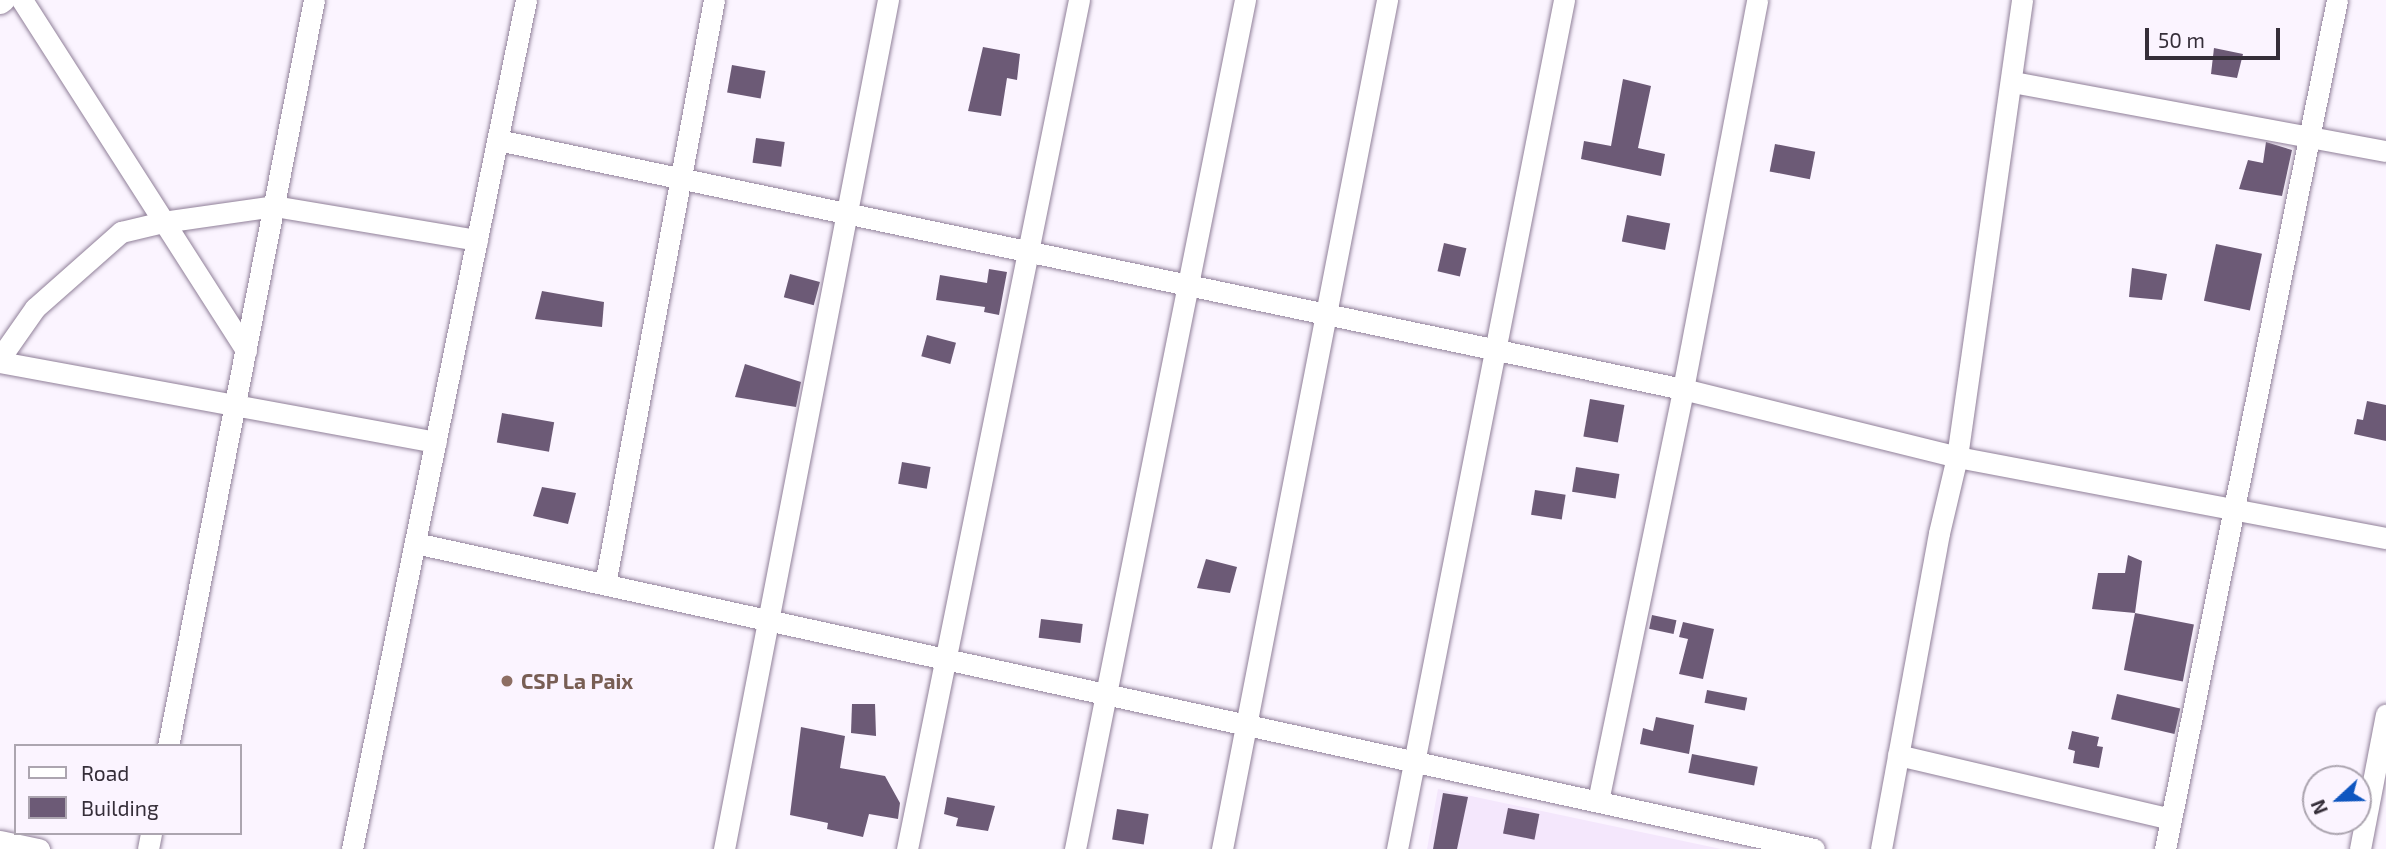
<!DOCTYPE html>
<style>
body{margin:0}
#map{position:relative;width:2386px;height:849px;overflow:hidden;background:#fbf4ff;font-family:"Exo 2",sans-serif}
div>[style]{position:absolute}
.built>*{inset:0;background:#f4e7fc}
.building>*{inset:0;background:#6c5a76;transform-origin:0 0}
.roads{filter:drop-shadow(0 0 2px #908099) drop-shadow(0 0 2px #908099)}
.minor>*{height:21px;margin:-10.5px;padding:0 10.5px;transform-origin:10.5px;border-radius:10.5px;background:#fff}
.dots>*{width:19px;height:19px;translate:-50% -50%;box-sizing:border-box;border:4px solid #fbf4ff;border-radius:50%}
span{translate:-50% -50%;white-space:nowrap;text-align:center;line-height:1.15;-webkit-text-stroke:7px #fbf4ff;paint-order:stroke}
.education-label{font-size:21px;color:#785e54;font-weight:700}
.left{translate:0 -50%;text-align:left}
.legend{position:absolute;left:14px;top:744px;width:228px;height:91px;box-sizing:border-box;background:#fbf4ff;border:2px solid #aca5b0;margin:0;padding:9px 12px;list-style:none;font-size:21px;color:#352e39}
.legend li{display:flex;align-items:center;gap:14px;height:35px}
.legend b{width:35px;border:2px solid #aca5b0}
.north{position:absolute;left:2302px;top:765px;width:70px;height:70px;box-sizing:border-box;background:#fbf4ff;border:2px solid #aca5b0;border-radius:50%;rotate:248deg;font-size:19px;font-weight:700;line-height:28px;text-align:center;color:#352e39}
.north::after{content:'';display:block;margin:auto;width:24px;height:32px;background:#0e56c0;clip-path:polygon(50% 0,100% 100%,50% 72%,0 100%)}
.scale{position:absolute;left:2145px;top:28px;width:135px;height:32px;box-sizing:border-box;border:4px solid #352e39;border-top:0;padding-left:9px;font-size:21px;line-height:24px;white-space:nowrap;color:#352e39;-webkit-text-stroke:5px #fbf4ff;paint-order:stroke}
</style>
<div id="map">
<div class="built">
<i style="clip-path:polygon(1438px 789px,1721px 849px,1427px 849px)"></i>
</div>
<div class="building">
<i style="clip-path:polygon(983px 47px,1020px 54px,1017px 80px,1007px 78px,1001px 116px,968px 111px)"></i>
<i style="clip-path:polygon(2214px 48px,2243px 54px,2237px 78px,2211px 74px)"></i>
<i style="left:732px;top:65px;width:34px;height:28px;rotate:10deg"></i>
<i style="clip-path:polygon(1623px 79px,1651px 86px,1638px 148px,1665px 154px,1661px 176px,1581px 159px,1584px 141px,1611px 146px)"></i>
<i style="left:756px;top:138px;width:29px;height:25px;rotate:8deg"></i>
<i style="clip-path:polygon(2266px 142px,2292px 150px,2282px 196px,2239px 189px,2248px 160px,2263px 163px)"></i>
<i style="left:1775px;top:144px;width:41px;height:28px;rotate:11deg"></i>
<i style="left:1627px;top:215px;width:44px;height:27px;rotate:11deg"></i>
<i style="left:1444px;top:243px;width:23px;height:29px;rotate:13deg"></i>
<i style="left:2216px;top:244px;width:47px;height:58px;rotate:12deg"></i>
<i style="clip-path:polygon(2132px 268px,2167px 274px,2162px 300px,2129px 297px)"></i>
<i style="clip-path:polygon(989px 269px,1007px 272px,999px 315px,984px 312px,985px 307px,936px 300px,940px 275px,987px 283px)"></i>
<i style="left:790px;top:274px;width:31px;height:24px;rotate:15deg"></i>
<i style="clip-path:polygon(542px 291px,604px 302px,602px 327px,535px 319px)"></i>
<i style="left:927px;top:335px;width:30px;height:22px;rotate:15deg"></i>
<i style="clip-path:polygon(745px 364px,801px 382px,796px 407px,735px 397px)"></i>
<i style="left:1590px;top:399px;width:35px;height:38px;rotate:10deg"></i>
<i style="clip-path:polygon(2367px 401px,2386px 405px,2386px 441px,2354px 434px,2357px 419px,2363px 420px)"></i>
<i style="left:502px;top:413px;width:53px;height:30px;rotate:10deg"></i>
<i style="left:902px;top:462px;width:29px;height:22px;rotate:10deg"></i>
<i style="left:1576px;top:467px;width:44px;height:25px;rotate:9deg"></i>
<i style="clip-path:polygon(542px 487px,576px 493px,568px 524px,533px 516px)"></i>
<i style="left:1535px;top:490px;width:31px;height:25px;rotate:9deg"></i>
<i style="clip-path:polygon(2128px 555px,2142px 561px,2135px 613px,2092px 609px,2098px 573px,2125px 573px)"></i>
<i style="clip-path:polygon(1206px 559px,1237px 567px,1230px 593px,1197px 588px)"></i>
<i style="left:2135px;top:613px;width:60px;height:58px;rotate:11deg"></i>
<i style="left:1652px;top:615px;width:25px;height:14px;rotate:12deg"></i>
<i style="left:1041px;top:619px;width:42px;height:19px;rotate:7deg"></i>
<i style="clip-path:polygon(1683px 622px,1714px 629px,1703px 679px,1679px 674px,1688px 639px,1679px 637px)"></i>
<i style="left:1707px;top:690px;width:41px;height:13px;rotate:11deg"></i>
<i style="left:2117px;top:694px;width:65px;height:26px;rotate:13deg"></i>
<i style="clip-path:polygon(852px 704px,875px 704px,876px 736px,851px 733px)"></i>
<i style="clip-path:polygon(1656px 717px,1694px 725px,1689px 754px,1640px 744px,1643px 728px,1653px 731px)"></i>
<i style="clip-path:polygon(801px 727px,845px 736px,840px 768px,885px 776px,900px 803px,898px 819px,869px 814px,863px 837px,827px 829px,828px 823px,790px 815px)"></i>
<i style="clip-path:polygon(2072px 731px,2099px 737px,2097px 746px,2103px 747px,2099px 768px,2073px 763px,2075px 751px,2068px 749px)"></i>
<i style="left:1692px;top:754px;width:67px;height:19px;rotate:11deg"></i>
<i style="clip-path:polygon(1443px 793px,1468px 797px,1457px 849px,1433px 849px)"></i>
<i style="clip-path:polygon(947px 797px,995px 806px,988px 831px,956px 826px,958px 818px,944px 814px)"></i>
<i style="left:1508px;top:808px;width:32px;height:26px;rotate:11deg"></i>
<i style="left:1117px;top:809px;width:32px;height:31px;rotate:9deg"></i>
</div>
<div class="roads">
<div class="minor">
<i style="left:22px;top:0;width:416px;rotate:57.4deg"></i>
<i style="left:0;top:3px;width:5px;rotate:-37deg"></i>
<i style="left:2013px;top:82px;width:379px;rotate:10.5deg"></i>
<i style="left:498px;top:140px;width:1211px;rotate:11.87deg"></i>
<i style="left:1683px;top:389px;width:282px;rotate:13.9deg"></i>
<i style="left:1957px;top:457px;width:437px;rotate:10.7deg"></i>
<i style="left:0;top:358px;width:61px;rotate:-55deg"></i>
<i style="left:35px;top:308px;width:115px;rotate:-41.5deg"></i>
<i style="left:121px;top:232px;width:43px;rotate:-13.4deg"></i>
<i style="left:163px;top:222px;width:112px;rotate:-8.2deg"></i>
<i style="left:274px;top:206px;width:206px;rotate:9.5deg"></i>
<i style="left:0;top:362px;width:443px;rotate:10.4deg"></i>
<i style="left:415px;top:543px;width:1432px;rotate:12.34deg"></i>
<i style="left:605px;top:584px;width:594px;rotate:-79.43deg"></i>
<i style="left:168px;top:746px;width:760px;rotate:-78.93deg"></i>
<i style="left:1898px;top:755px;width:280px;rotate:13.2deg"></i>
<i style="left:1598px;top:801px;width:421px;rotate:-78.3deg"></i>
<i style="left:1683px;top:389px;width:396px;rotate:-79.2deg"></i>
<i style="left:0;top:841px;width:40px;rotate:12deg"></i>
<i style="left:148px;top:849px;width:16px;rotate:-79deg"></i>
<i style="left:352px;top:849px;width:867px;rotate:-78.42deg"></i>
<i style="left:724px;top:849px;width:865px;rotate:-79.07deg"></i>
<i style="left:907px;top:849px;width:866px;rotate:-78.55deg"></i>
<i style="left:1075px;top:849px;width:866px;rotate:-78.68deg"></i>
<i style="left:1222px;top:849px;width:865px;rotate:-79deg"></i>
<i style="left:1397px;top:849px;width:865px;rotate:-78.87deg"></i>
<i style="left:1881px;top:849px;width:321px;rotate:-79.6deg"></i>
<i style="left:1939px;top:533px;width:78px;rotate:-76.7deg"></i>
<i style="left:1957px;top:457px;width:462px;rotate:-81.9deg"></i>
<i style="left:2165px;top:849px;width:866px;rotate:-78.55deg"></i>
<i style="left:2360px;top:849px;width:137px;rotate:-79.1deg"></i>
</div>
</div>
<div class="dots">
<i style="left:507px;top:681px;background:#8d6e63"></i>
</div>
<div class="education-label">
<span class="left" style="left:521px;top:681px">CSP La Paix</span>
</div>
<ul class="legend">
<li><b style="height:9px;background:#fff"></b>Road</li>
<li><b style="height:19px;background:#6c5a76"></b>Building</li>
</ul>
<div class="north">N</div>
<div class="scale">50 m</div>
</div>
